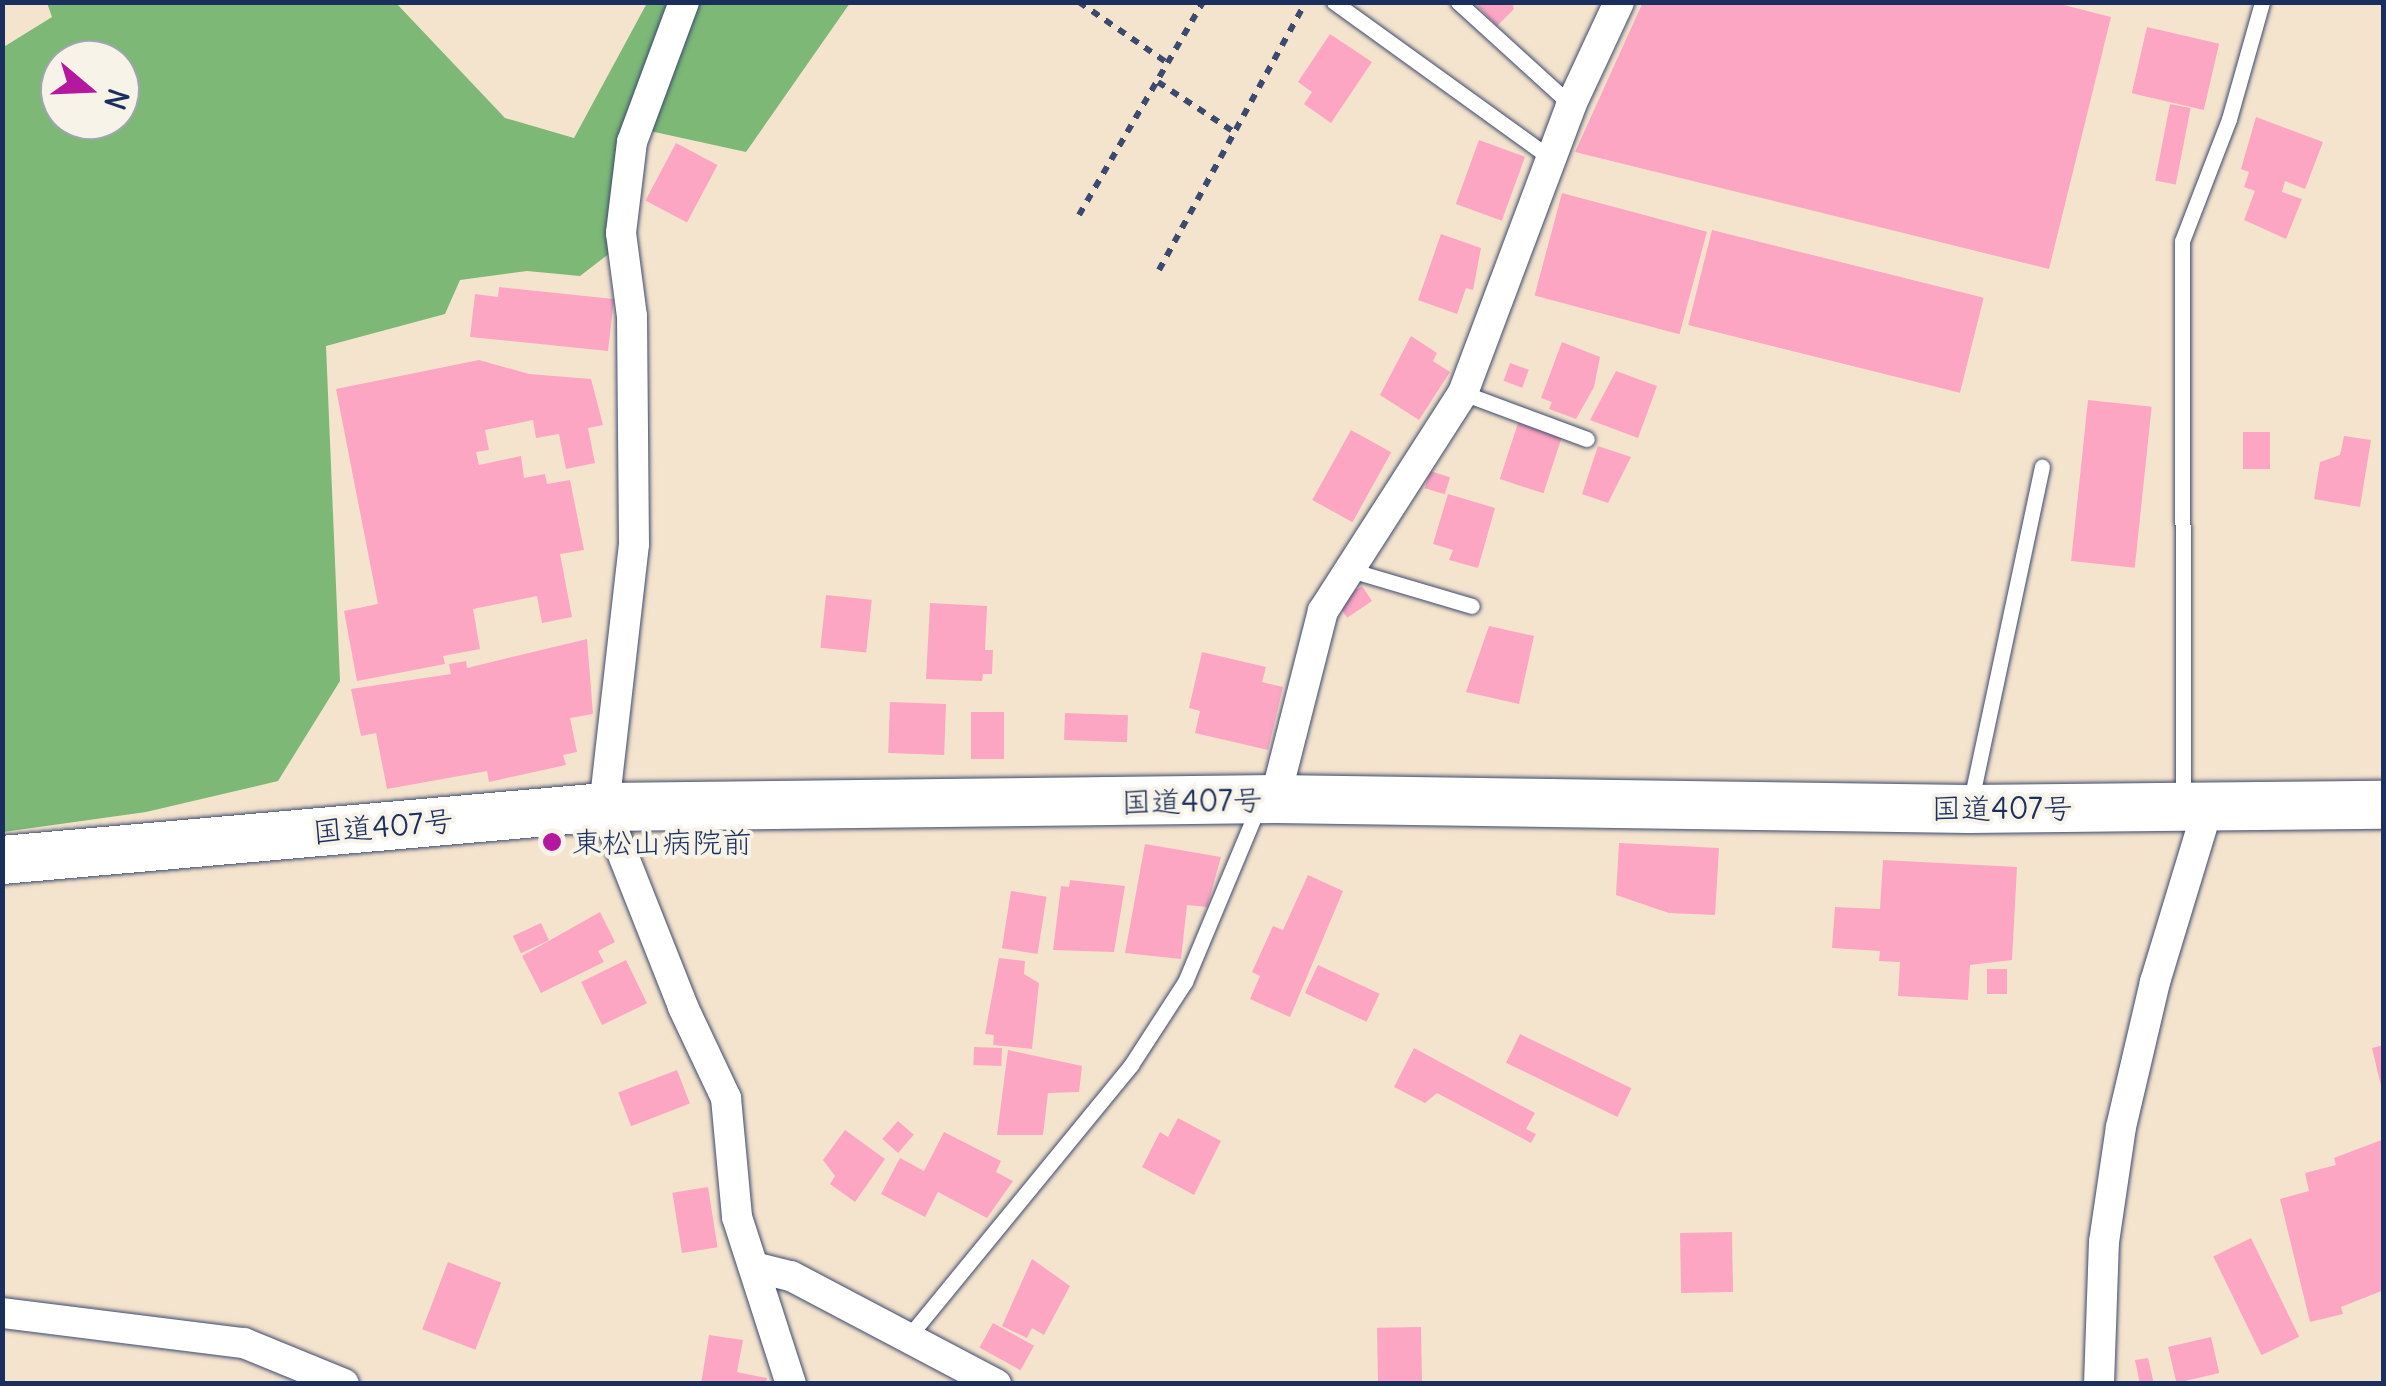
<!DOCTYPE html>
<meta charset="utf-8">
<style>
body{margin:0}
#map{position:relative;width:2386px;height:1386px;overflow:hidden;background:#f5e4cd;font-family:Delius,"Klee One",sans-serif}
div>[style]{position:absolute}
.forest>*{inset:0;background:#7db876}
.building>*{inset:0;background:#fca6c3;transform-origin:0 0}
.path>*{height:6px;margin-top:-3px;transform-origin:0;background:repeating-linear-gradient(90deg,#3c4a6f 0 8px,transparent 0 16px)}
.roads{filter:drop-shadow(0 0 2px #3c4a6f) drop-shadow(0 0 2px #3c4a6f)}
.service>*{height:15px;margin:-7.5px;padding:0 7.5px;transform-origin:7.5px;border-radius:7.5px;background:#fff}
.minor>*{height:30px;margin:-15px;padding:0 15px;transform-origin:15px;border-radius:15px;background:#fff}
.trunk>*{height:48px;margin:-24px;padding:0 24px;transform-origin:24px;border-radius:24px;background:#fff}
.dots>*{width:28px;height:28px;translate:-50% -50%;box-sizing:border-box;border:5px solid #f7f3e8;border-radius:50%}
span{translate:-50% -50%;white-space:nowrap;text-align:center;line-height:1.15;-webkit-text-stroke:8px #f7f3e8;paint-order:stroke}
.street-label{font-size:30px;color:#1b2f5e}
.poi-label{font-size:30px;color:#1b2f5e}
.left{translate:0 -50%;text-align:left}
.frame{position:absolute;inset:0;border:5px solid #1b2f5e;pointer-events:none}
.north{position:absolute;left:40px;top:40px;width:100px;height:100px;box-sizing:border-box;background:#f7f3e8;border:2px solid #9fa5b1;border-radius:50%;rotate:109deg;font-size:28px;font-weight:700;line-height:40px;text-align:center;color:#1b2f5e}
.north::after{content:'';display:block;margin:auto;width:35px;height:45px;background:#b5179e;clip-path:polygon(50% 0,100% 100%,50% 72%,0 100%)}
</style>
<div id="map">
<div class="forest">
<i style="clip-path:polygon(evenodd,47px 3px,396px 3px,505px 118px,574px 138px,647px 3px,850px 3px,746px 152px,650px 131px,611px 189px,610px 253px,580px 276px,527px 271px,460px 280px,445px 314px,326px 346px,340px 681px,278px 781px,146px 812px,3px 832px,2px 48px,52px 17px,47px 3px,60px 60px,120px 60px,120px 120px,60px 120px,60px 60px)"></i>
</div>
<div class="building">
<i style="clip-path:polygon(1474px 2px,1512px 2px,1514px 9px,1497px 26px)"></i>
<i style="clip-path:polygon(1643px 2px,2052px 2px,2111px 17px,2049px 269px,1575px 152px)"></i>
<i style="left:2147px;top:27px;width:74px;height:68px;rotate:13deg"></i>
<i style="clip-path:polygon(1330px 34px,1372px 62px,1331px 123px,1304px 104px,1312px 92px,1298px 82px)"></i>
<i style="left:2170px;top:104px;width:21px;height:78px;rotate:11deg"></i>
<i style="clip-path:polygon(2256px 117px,2323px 142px,2305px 189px,2285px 181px,2282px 192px,2302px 199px,2286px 239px,2244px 220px,2255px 191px,2244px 187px,2249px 172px,2241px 169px)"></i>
<i style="left:1479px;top:140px;width:49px;height:68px;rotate:20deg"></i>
<i style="left:676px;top:143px;width:47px;height:65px;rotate:28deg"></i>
<i style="left:1562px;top:193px;width:150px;height:106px;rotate:15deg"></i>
<i style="left:1712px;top:230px;width:280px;height:98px;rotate:14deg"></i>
<i style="clip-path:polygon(1441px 234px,1481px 248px,1473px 290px,1466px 288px,1457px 314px,1418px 300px)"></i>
<i style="clip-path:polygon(499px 287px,614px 299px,608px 351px,470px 337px,475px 294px,498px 297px)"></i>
<i style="clip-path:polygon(1411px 336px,1437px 353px,1433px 361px,1450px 372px,1419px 420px,1380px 395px)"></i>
<i style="clip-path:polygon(1562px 342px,1600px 357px,1594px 387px,1576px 419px,1549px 409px,1552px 402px,1541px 398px)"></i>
<i style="clip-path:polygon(479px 360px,529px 374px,591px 379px,603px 425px,588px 428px,595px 463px,566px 469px,559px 434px,536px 438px,533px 420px,485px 430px,489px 450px,476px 452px,479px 465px,521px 456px,524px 478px,545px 474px,547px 484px,570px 480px,584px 550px,560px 554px,572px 617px,542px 623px,537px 596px,473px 609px,480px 649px,443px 656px,445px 664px,357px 681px,344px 611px,378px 604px,336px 389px)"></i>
<i style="left:1510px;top:363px;width:20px;height:19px;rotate:20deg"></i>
<i style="clip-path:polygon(1616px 371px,1657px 386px,1638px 438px,1590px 420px)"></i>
<i style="left:2088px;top:400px;width:64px;height:162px;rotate:6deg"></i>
<i style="left:1518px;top:423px;width:46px;height:59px;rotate:18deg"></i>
<i style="left:1351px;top:430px;width:46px;height:80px;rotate:29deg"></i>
<i style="left:2243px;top:432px;width:27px;height:37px"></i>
<i style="clip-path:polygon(2344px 436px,2371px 440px,2360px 507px,2314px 499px,2320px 462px,2340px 455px)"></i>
<i style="clip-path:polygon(1598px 446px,1631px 457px,1608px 503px,1582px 494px)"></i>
<i style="left:1430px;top:471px;width:21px;height:18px;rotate:17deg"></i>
<i style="clip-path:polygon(1448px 494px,1495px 508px,1478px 568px,1449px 560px,1453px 550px,1433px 544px)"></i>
<i style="left:1362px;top:586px;width:18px;height:30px;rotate:56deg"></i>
<i style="left:826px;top:595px;width:46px;height:53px;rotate:6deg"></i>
<i style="clip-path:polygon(930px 603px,987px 606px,985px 650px,993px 650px,992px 674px,983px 674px,982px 681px,926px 679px)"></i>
<i style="clip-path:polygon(1489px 626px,1534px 636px,1519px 704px,1466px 692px)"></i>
<i style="clip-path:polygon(587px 639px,593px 714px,570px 718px,577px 752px,563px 755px,566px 765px,489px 782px,487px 771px,387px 789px,376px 733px,361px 736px,351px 689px,451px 674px,449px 664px,466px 661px,467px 668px)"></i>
<i style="clip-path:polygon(1202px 652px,1266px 667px,1262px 682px,1283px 687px,1268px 750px,1195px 733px,1200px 711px,1189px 708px)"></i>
<i style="left:890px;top:702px;width:56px;height:51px;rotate:2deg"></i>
<i style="left:971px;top:712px;width:33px;height:47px"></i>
<i style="left:1065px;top:713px;width:63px;height:27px;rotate:2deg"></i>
<i style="clip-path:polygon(1619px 843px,1719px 848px,1715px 915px,1669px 913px,1616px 895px)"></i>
<i style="clip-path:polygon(1145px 844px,1221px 857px,1207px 907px,1187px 905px,1181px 959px,1125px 953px)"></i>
<i style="clip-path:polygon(1883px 860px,2017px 867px,2012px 960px,1970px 965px,1968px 1000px,1898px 996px,1900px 962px,1879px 961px,1880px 951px,1832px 948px,1835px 907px,1880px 909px)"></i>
<i style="clip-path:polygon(1308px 875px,1343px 891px,1290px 1017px,1250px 999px,1260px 976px,1252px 972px,1273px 926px,1283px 930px)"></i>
<i style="clip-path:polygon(1070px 880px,1125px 886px,1114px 952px,1053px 950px,1061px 886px,1069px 887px)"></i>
<i style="left:1011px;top:891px;width:36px;height:58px;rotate:9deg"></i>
<i style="clip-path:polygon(600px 912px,615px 942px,598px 951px,604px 962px,541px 993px,522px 956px)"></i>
<i style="left:541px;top:923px;width:19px;height:31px;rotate:65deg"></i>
<i style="clip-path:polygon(999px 958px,1025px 961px,1024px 974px,1039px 983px,1032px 1049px,993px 1045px,994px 1035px,985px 1034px)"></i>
<i style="left:626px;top:960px;width:48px;height:50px;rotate:64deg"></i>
<i style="left:1318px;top:965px;width:68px;height:31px;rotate:25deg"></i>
<i style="left:1987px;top:969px;width:20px;height:25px"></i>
<i style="left:1520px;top:1034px;width:124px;height:32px;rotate:26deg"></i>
<i style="clip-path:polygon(2384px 1045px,2384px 1090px,2382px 1090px,2372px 1048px)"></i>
<i style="left:974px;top:1047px;width:28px;height:18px;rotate:2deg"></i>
<i style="clip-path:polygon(1414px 1048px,1535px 1113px,1526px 1129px,1536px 1134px,1531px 1143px,1437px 1093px,1425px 1103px,1394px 1087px)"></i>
<i style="clip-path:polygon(1008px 1050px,1082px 1066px,1079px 1092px,1048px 1093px,1043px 1135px,997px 1135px)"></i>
<i style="left:677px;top:1070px;width:36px;height:63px;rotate:69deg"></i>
<i style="clip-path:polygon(1178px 1118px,1221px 1141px,1194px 1195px,1142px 1167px,1160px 1132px,1168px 1137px)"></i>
<i style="left:898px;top:1121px;width:21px;height:24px;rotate:41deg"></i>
<i style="clip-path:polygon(845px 1130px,885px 1159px,855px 1202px,830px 1184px,835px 1176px,823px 1160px)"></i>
<i style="clip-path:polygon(944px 1132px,1001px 1161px,996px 1172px,1013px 1181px,987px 1218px,938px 1192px,925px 1217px,881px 1194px,900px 1158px,924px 1171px)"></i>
<i style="clip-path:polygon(2384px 1139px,2384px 1290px,2341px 1307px,2343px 1314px,2310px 1322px,2280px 1199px,2309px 1191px,2305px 1173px,2336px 1165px,2334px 1158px)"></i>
<i style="left:708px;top:1187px;width:61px;height:36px;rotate:81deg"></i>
<i style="left:1732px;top:1232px;width:60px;height:52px;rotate:89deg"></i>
<i style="left:2251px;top:1238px;width:110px;height:42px;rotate:64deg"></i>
<i style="clip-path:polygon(1032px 1259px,1070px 1286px,1044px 1335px,1032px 1328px,1027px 1338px,1002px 1326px)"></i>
<i style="left:448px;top:1262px;width:57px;height:72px;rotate:21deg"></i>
<i style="left:993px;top:1323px;width:47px;height:28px;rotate:29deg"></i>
<i style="left:1421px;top:1327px;width:57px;height:44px;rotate:89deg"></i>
<i style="clip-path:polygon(709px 1335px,743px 1340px,737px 1372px,767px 1378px,766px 1384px,701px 1384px)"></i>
<i style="left:2211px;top:1337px;width:37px;height:44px;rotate:77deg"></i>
<i style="clip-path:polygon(2148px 1358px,2154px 1384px,2140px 1384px,2135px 1360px)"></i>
</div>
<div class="path">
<i style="left:1079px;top:2px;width:109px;rotate:34.6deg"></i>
<i style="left:1158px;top:82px;width:91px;rotate:33.3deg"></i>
<i style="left:1079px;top:215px;width:246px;rotate:-59.8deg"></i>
<i style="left:1159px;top:270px;width:306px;rotate:-61.3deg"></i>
</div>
<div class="roads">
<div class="service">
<i style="left:1334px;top:2px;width:270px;rotate:35.8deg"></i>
<i style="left:1458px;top:2px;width:153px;rotate:42.3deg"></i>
<i style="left:1463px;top:393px;width:132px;rotate:20.4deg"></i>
<i style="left:1347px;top:569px;width:130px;rotate:16.5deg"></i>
<i style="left:2183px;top:803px;width:562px;rotate:-90.1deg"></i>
<i style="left:2182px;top:241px;width:131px;rotate:-68.9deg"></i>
<i style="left:2229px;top:119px;width:122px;rotate:-74.2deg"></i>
<i style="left:1970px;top:805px;width:346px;rotate:-78deg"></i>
<i style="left:910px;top:1335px;width:349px;rotate:-50.7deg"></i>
<i style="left:1131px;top:1065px;width:99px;rotate:-57deg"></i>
<i style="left:1185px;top:982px;width:192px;rotate:-67.3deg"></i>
</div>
<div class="minor">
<i style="left:684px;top:2px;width:149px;rotate:110.4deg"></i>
<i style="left:632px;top:142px;width:92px;rotate:96.9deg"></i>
<i style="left:621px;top:233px;width:84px;rotate:82.5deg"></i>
<i style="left:632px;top:316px;width:228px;rotate:89.5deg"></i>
<i style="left:634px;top:544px;width:265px;rotate:96.5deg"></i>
<i style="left:604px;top:807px;width:215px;rotate:68.4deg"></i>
<i style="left:683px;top:1007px;width:101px;rotate:64.7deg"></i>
<i style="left:726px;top:1098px;width:120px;rotate:84.7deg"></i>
<i style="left:737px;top:1217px;width:176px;rotate:72.1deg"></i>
<i style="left:1275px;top:799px;width:194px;rotate:-75.7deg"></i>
<i style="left:1323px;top:611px;width:259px;rotate:-57.3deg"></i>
<i style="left:1463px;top:393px;width:308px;rotate:-69.4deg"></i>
<i style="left:1571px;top:105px;width:114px;rotate:-65deg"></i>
<i style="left:754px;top:1267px;width:38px;rotate:14deg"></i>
<i style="left:791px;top:1276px;width:232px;rotate:27.8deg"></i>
<i style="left:2px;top:1313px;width:244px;rotate:7.1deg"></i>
<i style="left:244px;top:1343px;width:108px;rotate:22.3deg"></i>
<i style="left:2099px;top:1384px;width:142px;rotate:-88deg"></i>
<i style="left:2104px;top:1242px;width:116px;rotate:-81.6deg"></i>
<i style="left:2121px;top:1127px;width:149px;rotate:-76.8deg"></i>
<i style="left:2155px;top:982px;width:182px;rotate:-73.1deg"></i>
</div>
<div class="trunk">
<i style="left:2px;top:860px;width:604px;rotate:-5.03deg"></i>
<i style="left:604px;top:807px;width:671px;rotate:-0.68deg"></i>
<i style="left:1275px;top:799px;width:694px;rotate:0.83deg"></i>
<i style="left:1969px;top:809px;width:415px;rotate:-0.6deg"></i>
</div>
</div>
<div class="dots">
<i style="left:552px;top:842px;background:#b5179e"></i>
</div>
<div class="street-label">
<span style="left:1192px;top:801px;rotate:-1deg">国道407号</span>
<span style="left:2002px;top:808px">国道407号</span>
<span style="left:383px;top:826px;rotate:-5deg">国道407号</span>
</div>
<div class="poi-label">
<span class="left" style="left:572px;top:842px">東松山病院前</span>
</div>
<div class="frame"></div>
<div class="north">N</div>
</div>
